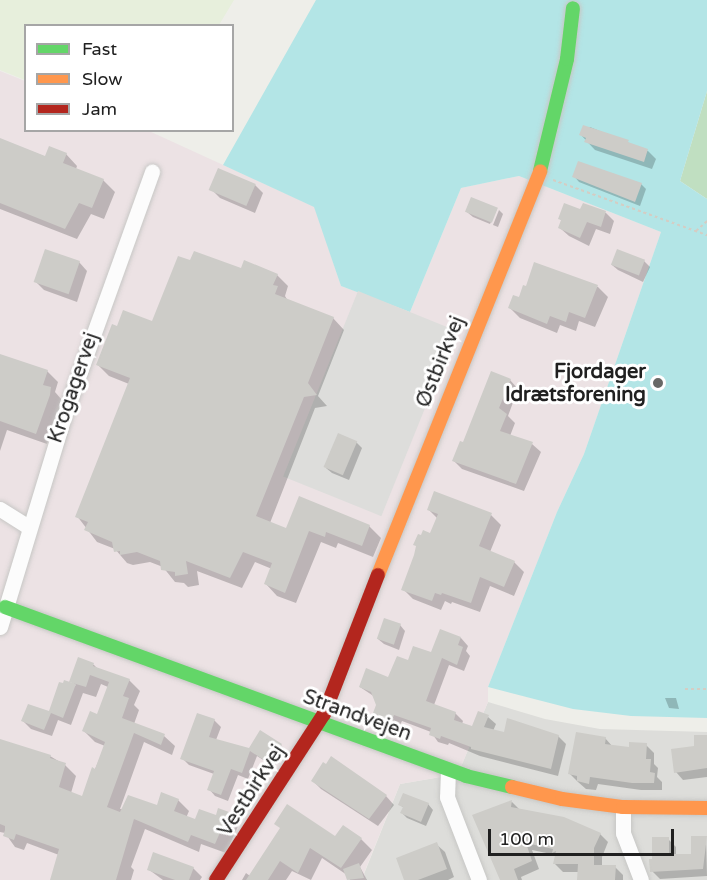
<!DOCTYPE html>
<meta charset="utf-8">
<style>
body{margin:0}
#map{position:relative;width:707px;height:880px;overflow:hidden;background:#eeeee9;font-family:"Varela Round",sans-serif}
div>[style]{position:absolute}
.residential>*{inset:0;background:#ddddda}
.industrial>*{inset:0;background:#ece2e4}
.farmland>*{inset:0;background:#e7efdc}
.forest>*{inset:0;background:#c0dfc1}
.pitch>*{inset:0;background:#b3e5e6}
.parking>*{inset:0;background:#dddddb;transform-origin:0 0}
.shadow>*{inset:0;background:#0003}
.building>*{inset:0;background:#cdccc8;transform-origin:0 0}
.path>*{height:2px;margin-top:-1px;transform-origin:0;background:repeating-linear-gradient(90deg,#d4cdc4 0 3px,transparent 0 6px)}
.roads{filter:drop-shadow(0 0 2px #c7c7c5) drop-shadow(0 0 2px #c7c7c5)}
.street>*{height:15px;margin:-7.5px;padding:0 7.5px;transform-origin:7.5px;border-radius:7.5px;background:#fcfcfc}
.fast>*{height:14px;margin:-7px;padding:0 7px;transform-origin:7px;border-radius:7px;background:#63d668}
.slow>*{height:14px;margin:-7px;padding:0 7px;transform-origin:7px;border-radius:7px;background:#ff974d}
.jam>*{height:14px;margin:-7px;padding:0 7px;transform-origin:7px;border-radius:7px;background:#b3261e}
.dots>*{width:16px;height:16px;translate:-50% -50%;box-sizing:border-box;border:3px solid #fff;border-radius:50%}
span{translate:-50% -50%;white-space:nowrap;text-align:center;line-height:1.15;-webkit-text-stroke:6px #fff;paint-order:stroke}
.street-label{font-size:20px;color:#202020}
.poi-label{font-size:20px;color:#202020;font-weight:700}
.right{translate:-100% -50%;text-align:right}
.legend{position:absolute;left:24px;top:24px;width:210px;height:108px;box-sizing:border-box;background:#fff;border:2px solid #a6a6a6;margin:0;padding:8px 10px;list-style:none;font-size:18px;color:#202020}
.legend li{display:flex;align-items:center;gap:12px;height:30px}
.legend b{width:30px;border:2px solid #a6a6a6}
.scale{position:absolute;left:488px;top:829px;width:186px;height:27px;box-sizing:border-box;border:3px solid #202020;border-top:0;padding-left:8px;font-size:18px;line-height:21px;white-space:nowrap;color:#202020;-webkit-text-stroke:4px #fff;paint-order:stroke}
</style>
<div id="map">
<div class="residential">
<i style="clip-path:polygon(488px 702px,545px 719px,600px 729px,707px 732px,707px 880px,366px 880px,364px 874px,400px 784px,458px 774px)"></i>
</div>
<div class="industrial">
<i style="clip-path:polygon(0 71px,25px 81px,26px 130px,149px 131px,315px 207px,341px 286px,410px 312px,461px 188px,519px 176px,661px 232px,584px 454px,557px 512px,488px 687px,488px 702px,458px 774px,400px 784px,364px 873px,366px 880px,0 880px)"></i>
</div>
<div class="farmland">
<i style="clip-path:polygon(0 0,234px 0,219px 25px,26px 26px,25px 80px,0 70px)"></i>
</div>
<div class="forest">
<i style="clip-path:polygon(707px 91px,707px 199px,680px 181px)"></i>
</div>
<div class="pitch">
<i style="clip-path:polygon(316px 0,707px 0,707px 91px,680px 181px,707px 199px,707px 718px,631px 716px,573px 709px,488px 687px,557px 512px,584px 454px,661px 232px,519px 176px,461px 188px,410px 312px,341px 286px,314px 207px,223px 165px)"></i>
</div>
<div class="parking">
<i style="left:358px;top:291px;width:106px;height:200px;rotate:22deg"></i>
</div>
<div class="shadow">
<i style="clip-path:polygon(590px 127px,648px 151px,656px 159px,652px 169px,595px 150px,581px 135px)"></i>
<i style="clip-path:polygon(0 139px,46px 157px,66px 154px,77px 166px,76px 169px,103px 180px,115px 192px,104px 219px,91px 214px,77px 239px,0 209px)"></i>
<i style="clip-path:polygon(574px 176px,641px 184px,646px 189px,640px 206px,579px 182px)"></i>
<i style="clip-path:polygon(255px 185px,263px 193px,255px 213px,220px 198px,211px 189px)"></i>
<i style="clip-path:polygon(583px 205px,606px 213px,614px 221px,610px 234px,596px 229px,589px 246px,569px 236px,560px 228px,562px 221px,560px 219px,581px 211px)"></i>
<i style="clip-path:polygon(497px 209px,490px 224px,473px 217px,467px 212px)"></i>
<i style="clip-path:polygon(499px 210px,503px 214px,498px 227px,493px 225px)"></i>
<i style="clip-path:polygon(644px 261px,650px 267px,643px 282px,618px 270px,612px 265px)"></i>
<i style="clip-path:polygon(79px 262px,87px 271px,77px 302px,44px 290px,35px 281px)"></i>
<i style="clip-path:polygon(191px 262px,277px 275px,288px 286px,285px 296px,288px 301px,333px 318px,344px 330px,318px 396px,327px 406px,315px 408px,270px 523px,287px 529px,369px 526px,381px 538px,373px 557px,338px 543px,336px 548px,321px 542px,296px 603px,277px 596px,266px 584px,272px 569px,255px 562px,242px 588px,197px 571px,199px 585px,188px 587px,184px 583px,175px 582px,163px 567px,150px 562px,133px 565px,127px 563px,115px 549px,97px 542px,77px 516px,129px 384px,109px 376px,98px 365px,118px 328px,153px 323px)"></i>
<i style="clip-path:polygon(535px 264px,598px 287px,608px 297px,595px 327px,579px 321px,576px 331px,560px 325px,557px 333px,520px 318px,510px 308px,527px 288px)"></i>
<i style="clip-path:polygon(0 356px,47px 371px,58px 382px,55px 392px,62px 400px,61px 406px,47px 444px,7px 430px,0 451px)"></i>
<i style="clip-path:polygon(510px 380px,518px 389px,508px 416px,515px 423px,510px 436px,532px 444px,541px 452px,524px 491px,462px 469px,454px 461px)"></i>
<i style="clip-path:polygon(356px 442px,362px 448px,349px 480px,332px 473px,326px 468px)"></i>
<i style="clip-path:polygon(429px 510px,491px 515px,501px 525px,490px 552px,514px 562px,524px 572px,514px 596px,490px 586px,480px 612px,452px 602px,451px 604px,445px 601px,441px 610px,413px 599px,403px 589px,438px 519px)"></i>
<i style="clip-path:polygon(400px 625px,405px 631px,399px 650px,384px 644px,378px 639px)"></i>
<i style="clip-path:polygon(441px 631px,461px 638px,468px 646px,466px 651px,470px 656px,464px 671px,449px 665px,434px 705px,455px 713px,463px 721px,462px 724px,473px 728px,488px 717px,496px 724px,493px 731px,505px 734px,558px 736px,566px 744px,558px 776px,480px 756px,449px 743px,448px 745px,438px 742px,431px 732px,402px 721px,399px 727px,382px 720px,375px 713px,378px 705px,375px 697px,360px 687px,388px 679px,409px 662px,432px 654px)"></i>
<i style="clip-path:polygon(79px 659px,94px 665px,99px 670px,129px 680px,140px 691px,134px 705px,139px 710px,134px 724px,164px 736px,175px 746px,172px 755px,144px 742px,120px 809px,157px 807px,178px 800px,189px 811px,186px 818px,196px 821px,228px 813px,239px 824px,226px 853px,201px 844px,199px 852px,145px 829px,131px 867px,134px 870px,131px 880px,52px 880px,59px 855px,27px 843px,24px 850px,15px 847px,5px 833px,0 832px,0 749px,50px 756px,65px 765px,76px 776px,71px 793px,83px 797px,105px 746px,95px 742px,84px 731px,98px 715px,108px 687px,101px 684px,96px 697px,83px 693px,71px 725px,58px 720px,52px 736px,31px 729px,23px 721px,49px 713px,65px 682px,76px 686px,71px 681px)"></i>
<i style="clip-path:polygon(665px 698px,676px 698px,679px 709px,669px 708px)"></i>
<i style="clip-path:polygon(214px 720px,221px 727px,216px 740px,249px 749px,281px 745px,287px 752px,279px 764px,277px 763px,274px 767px,257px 756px,248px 779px,238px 775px,228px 801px,215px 796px,209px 789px,214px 774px,189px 765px,182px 758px)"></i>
<i style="clip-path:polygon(707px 735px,707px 777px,683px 780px,676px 772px)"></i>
<i style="clip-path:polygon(605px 738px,613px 747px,630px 749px,646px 745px,654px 753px,654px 764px,658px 768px,657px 777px,662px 782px,662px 790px,641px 790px,598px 784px,596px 790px,586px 789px,578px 782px,570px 774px)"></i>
<i style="clip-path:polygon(313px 781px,386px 796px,394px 805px,378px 826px,321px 789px)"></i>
<i style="clip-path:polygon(512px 802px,520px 810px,600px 834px,608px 842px,602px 857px,602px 867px,615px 867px,623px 875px,623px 880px,579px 880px,579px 872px,563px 872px,555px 864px,556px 855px,532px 850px,539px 869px,521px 877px,522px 880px,501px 880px,474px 816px)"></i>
<i style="clip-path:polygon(428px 804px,433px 810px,426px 826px,407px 818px,402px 813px,404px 808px,400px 805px)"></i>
<i style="clip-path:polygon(281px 829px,336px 838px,361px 839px,372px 850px,360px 867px,367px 880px,350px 880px,347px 875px,322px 858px,311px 880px,292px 871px,286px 880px,242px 880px,246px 873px,250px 876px)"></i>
<i style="clip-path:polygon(706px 837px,707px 876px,660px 879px,652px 871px,653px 860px,668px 839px,676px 847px,676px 856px,692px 856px)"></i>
<i style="clip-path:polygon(436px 844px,445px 852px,454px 877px,448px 880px,406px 880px)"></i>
<i style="clip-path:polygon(193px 868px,202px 877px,200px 880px,163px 880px,148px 869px)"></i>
</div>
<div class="building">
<i style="clip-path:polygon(583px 125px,629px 140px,628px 142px,648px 149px,644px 162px,584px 142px,586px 138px,579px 135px)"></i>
<i style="clip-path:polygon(0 138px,45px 156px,49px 146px,67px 153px,63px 163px,104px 179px,92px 208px,79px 203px,65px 229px,0 203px)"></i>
<i style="clip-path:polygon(578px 161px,642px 183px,635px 202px,572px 177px)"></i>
<i style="left:218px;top:168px;width:41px;height:24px;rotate:23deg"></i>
<i style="left:471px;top:197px;width:29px;height:16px;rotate:22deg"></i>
<i style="clip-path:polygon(564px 203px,580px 209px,583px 203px,606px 211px,601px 227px,587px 222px,580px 238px,558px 228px,561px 220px,558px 219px)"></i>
<i style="left:45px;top:249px;width:37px;height:35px;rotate:19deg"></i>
<i style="left:617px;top:249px;width:30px;height:17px;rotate:21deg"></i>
<i style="clip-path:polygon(194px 251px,241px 268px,244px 260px,278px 274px,273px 285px,278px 286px,275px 294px,334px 317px,308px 383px,317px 395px,304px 397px,256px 516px,286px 528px,299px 496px,370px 525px,362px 546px,326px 532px,325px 537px,309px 531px,285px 593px,264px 584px,272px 563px,243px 552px,230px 578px,186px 561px,188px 574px,175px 576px,175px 572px,161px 570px,160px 561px,137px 552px,120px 555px,120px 551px,114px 552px,112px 542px,84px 530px,88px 522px,75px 517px,130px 378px,96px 365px,112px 324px,117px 326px,123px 310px,152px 321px,178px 256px,190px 260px)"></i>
<i style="clip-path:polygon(534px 262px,598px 285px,585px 318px,569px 312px,566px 322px,550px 316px,547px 324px,508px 308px,513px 295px,519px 297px,523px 285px,526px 286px)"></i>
<i style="clip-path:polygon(0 354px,48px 370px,43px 385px,51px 387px,50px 395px,36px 434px,0 421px)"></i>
<i style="clip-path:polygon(491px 371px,511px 379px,499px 408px,507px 414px,500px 431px,533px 442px,516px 484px,452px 461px,460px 441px,463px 442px)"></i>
<i style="left:338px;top:433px;width:21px;height:37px;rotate:23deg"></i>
<i style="clip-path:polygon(434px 491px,492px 513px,479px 546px,515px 561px,504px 587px,480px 577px,471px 603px,442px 593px,441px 595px,435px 593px,432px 601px,401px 590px,414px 555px,416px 546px,413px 545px,418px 534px,421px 535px,423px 530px,430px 533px,438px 514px,427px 510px)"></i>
<i style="left:384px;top:618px;width:18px;height:22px;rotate:19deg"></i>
<i style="clip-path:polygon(440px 629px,461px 637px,458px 645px,463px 647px,457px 665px,442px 658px,426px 701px,456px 712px,454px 720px,472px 726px,478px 711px,489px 715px,484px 727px,504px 732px,507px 718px,559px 735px,551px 769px,471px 749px,471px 747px,441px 736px,440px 739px,429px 735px,431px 728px,394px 715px,392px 721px,373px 713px,376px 705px,371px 692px,359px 687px,366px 668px,388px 677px,397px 656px,408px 660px,413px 646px,431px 652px)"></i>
<i style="clip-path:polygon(78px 657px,94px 663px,93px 666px,130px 679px,123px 696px,129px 698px,122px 718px,165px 734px,161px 745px,134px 733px,107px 807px,120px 812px,128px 795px,157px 805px,161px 792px,179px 799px,174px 811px,195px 819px,199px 809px,216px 815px,218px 808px,229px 812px,215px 844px,191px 835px,188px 842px,134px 819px,116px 880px,50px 880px,59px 849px,16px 834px,14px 840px,3px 836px,5px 830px,5px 826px,0 824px,0 739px,51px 755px,50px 758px,66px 763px,59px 787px,82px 796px,92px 767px,95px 769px,105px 742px,82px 731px,90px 711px,97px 714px,109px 682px,90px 675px,86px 687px,69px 682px)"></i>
<i style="clip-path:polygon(64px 680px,76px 684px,63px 718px,51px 713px,44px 730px,21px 721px,28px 704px,49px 711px,59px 682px,63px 683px)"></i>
<i style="clip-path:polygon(197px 713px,215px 719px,209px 737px,249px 748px,260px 730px,282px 744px,272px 759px,270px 757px,267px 762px,250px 751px,242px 773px,231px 769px,221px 795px,207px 790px,214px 771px,180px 759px)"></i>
<i style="clip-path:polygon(576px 732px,606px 737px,605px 744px,629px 747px,629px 742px,647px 743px,646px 759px,651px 759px,650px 772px,655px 773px,654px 783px,632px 783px,590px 777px,589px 784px,577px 781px,577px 776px,568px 774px)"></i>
<i style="clip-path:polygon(694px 735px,707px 735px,707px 768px,674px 773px,671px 749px,694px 746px)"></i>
<i style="clip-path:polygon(331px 756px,387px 795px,369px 819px,311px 781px,323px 762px,326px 764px)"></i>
<i style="clip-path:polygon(403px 793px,429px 803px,421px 822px,400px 813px,403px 807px,398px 805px)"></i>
<i style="clip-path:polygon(512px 800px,511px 807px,564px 817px,601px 833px,594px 848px,594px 865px,616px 865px,615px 880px,577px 880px,578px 864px,553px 864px,556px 851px,552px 853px,553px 849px,526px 843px,532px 861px,514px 869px,518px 880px,500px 880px,472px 815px)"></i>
<i style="clip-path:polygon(287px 804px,335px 836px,343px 825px,362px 838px,341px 868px,310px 848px,298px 873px,280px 861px,268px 880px,246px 880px,280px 828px,274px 824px)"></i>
<i style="clip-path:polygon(691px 836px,707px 836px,703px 869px,650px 872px,649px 859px,652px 859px,652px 837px,669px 837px,669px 854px,691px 854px)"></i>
<i style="clip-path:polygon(437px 842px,447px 869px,418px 880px,404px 880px,396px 858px)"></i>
<i style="clip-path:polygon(153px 852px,194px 867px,189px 880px,175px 880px,147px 870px)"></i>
<i style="clip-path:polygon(359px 863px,364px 878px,347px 880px,343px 869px)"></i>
</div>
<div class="path">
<i style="left:553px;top:180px;width:164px;rotate:19.7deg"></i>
<i style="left:696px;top:231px;width:15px;rotate:-42deg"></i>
<i style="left:685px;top:689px;width:22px"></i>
</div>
<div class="roads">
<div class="street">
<i style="left:0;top:509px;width:34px;rotate:32deg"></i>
<i style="left:0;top:627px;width:217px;rotate:-73.1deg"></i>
<i style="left:63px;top:419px;width:263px;rotate:-70.2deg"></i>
<i style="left:448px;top:770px;width:27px;rotate:92deg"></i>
<i style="left:447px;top:797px;width:89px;rotate:68.9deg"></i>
<i style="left:623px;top:807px;width:26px;rotate:90deg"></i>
<i style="left:623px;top:833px;width:50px;rotate:69deg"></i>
</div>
<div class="fast">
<i style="left:540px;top:171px;width:115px;rotate:-76.4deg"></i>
<i style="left:567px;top:59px;width:51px;rotate:-83.3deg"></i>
<i style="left:5px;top:607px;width:491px;rotate:20.1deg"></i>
<i style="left:466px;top:776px;width:47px;rotate:13.4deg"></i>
</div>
<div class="slow">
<i style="left:378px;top:575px;width:435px;rotate:-68.1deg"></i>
<i style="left:512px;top:787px;width:51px;rotate:13.5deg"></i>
<i style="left:562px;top:799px;width:62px;rotate:7.5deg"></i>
<i style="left:623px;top:807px;width:84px;rotate:0.7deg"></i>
</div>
<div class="jam">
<i style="left:216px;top:880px;width:198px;rotate:-57deg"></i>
<i style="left:324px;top:714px;width:149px;rotate:-68.8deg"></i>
</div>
</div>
<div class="dots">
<i style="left:658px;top:383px;background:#686866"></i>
</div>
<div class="street-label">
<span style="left:441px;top:362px;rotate:-68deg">Østbirkvej</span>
<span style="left:74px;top:388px;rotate:-71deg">Krogagervej</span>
<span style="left:357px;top:716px;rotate:20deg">Strandvejen</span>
<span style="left:252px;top:791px;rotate:-57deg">Vestbirkvej</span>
</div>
<div class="poi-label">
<span class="right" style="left:646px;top:384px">Fjordager<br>Idrætsforening</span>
</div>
<ul class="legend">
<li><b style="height:8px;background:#63d668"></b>Fast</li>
<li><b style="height:8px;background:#ff974d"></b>Slow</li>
<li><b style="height:8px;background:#b3261e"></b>Jam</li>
</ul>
<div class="scale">100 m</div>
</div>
